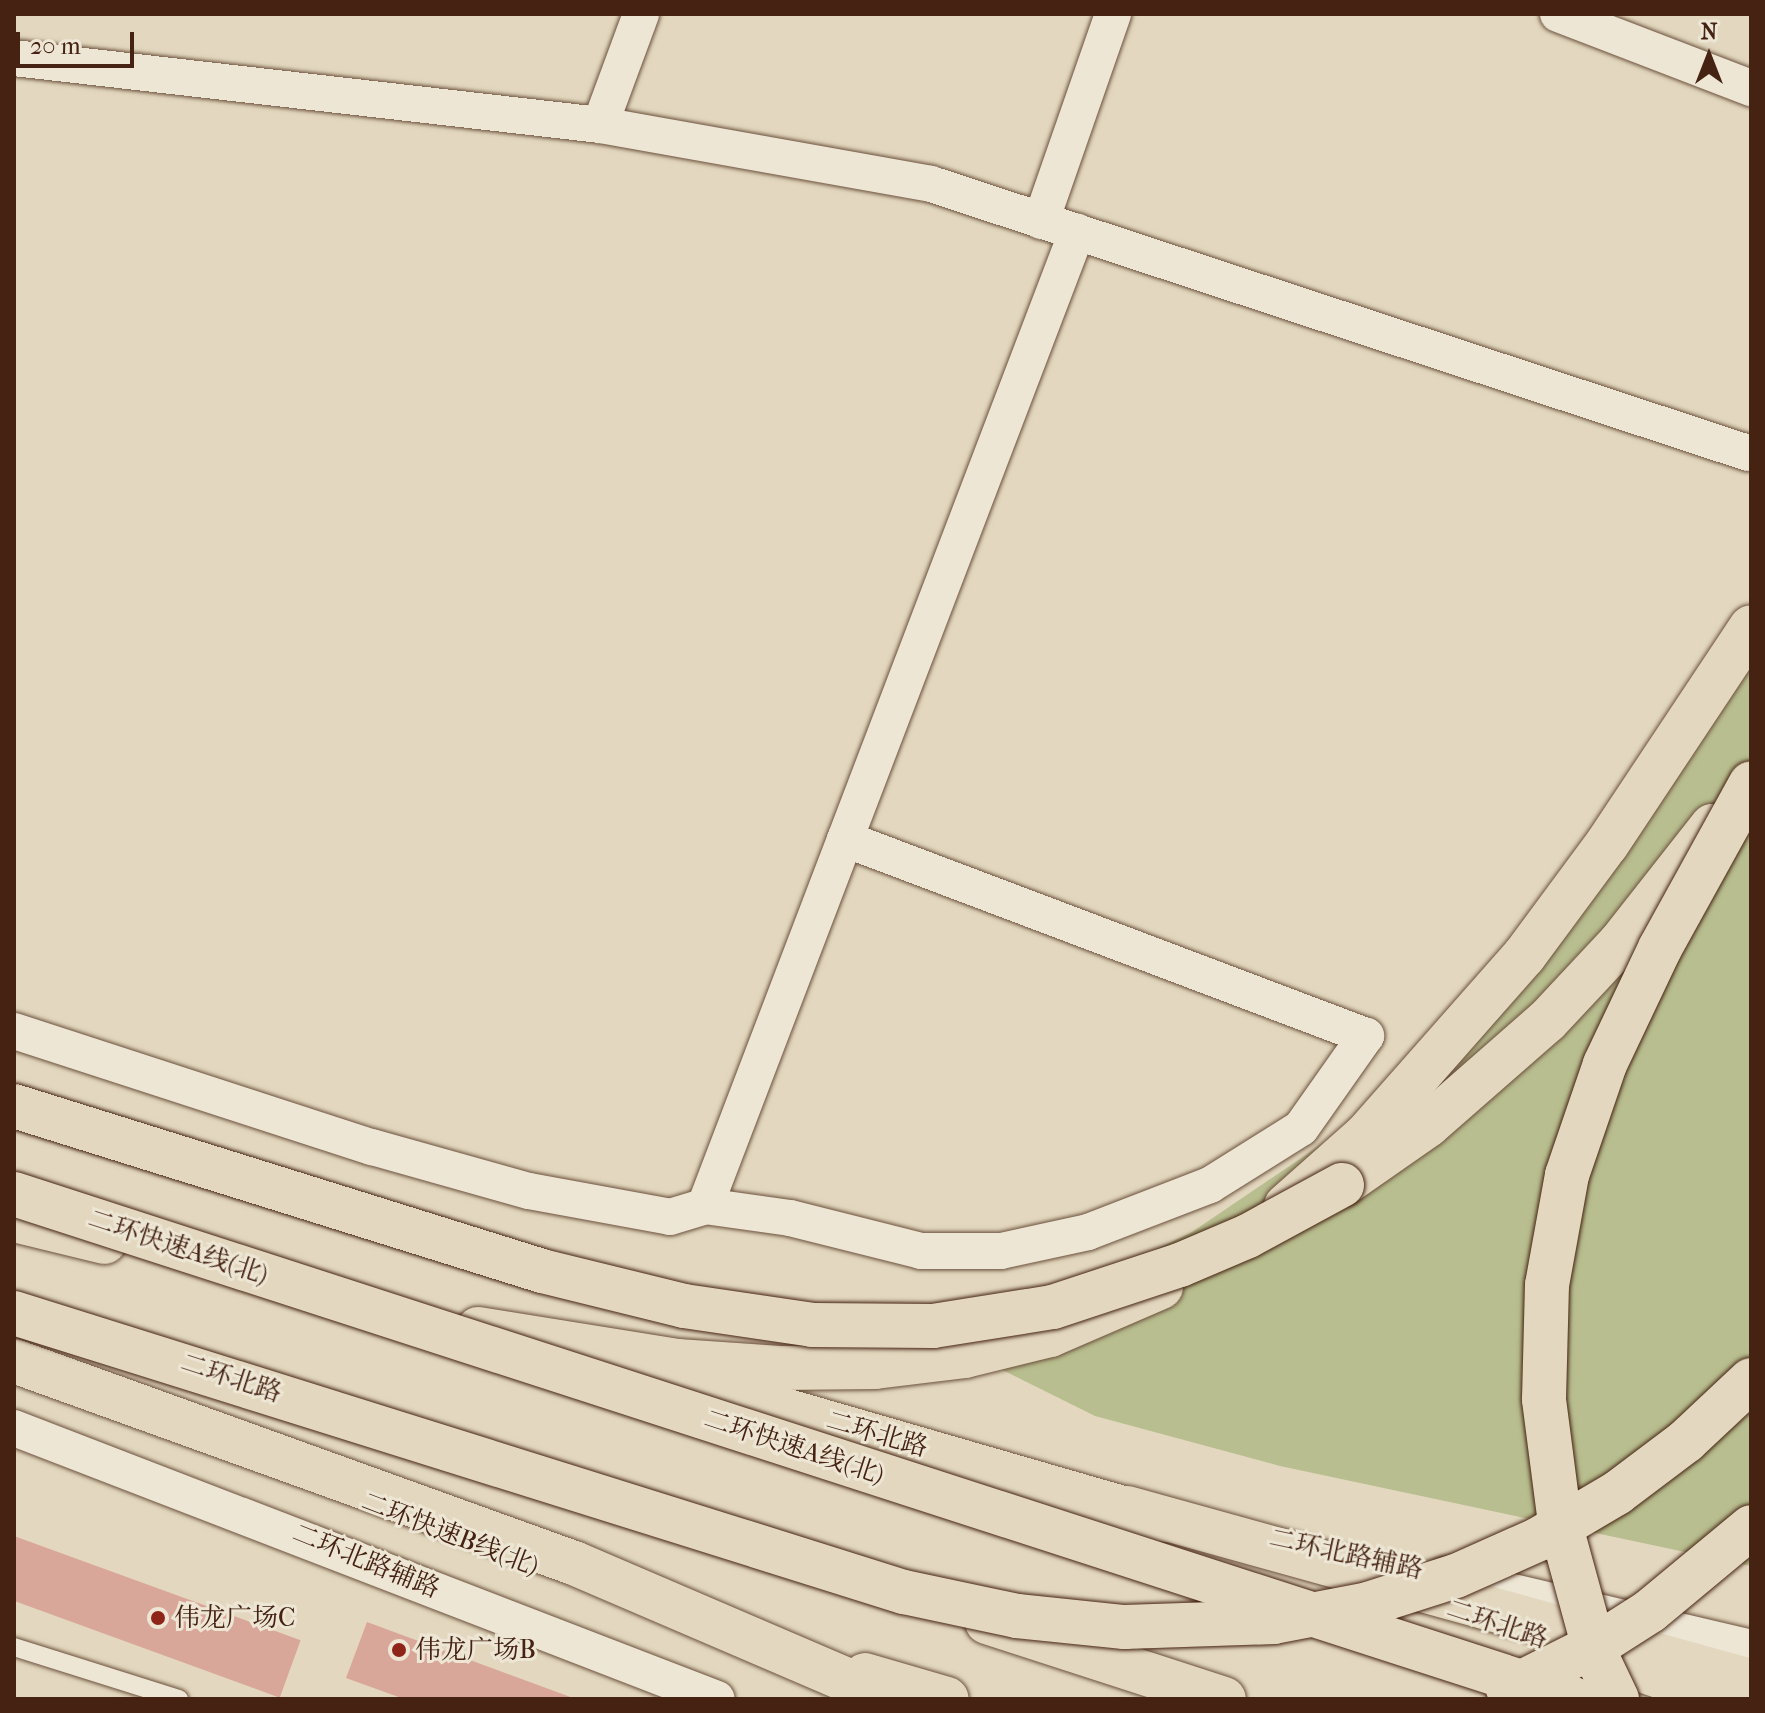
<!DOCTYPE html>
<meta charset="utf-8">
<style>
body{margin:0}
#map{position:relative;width:1765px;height:1713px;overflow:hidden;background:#e3d8bf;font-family:"IM FELL French Canon","Noto Serif SC",serif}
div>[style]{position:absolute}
.green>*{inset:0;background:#b8be8f}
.building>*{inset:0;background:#d9a799;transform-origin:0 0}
.roads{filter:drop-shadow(0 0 2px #6c503c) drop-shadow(0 0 2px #6c503c)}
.service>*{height:18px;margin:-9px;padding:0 9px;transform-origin:9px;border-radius:9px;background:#ede6d5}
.minor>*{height:36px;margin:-18px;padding:0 18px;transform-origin:18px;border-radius:18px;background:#ede6d5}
.primary>*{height:44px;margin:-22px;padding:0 22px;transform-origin:22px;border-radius:22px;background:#e3d8bf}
.trunk>*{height:44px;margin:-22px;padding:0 22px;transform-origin:22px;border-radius:22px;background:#e3d8bf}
.bridges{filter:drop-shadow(0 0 2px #452211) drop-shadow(0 0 2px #452211)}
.trunk-bridge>*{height:44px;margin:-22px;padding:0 22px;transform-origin:22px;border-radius:22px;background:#e3d8bf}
.dots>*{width:22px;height:22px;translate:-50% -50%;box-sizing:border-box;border:4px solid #ede6d5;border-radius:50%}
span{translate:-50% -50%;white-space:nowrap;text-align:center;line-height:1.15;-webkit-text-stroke:6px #ede6d5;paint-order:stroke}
.street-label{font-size:26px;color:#452211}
.poi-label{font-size:26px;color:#452211}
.left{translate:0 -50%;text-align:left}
.frame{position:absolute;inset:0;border:16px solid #452211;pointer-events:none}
.north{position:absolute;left:1669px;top:16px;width:80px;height:80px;-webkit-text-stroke:6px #ede6d5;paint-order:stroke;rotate:0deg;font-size:22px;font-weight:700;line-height:32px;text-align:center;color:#452211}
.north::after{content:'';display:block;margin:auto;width:28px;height:36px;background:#452211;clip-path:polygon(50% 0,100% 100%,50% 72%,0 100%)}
.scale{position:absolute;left:16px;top:32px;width:118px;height:36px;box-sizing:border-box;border:4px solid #452211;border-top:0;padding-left:10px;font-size:24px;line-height:28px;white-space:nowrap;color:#452211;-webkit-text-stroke:6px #ede6d5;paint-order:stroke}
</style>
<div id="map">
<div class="green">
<i style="clip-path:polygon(1751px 618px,1751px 1566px,1280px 1466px,1095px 1416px,954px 1346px,1192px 1232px,1409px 1085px)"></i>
</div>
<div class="building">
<i style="left:14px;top:1536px;width:305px;height:61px;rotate:20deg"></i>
<i style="clip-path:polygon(367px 1622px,576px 1699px,404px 1699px,346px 1678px)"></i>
</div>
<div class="roads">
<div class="service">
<i style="left:14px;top:1647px;width:173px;rotate:17.5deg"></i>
</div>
<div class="minor">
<i style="left:1558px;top:14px;width:207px;rotate:21deg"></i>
<i style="left:14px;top:58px;width:590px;rotate:6.52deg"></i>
<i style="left:600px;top:125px;width:336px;rotate:10.1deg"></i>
<i style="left:931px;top:184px;width:860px;rotate:18.22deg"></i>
<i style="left:600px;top:125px;width:118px;rotate:-69.7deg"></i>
<i style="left:1041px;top:221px;width:219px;rotate:-70.8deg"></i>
<i style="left:14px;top:1031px;width:376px;rotate:18deg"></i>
<i style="left:372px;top:1147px;width:163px;rotate:15.7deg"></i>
<i style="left:529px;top:1191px;width:143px;rotate:10.4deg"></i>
<i style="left:670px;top:1217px;width:37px;rotate:-17deg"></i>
<i style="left:705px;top:1206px;width:1043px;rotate:-69.1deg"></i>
<i style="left:705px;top:1206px;width:86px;rotate:8deg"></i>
<i style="left:790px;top:1218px;width:135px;rotate:14.1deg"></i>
<i style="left:921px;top:1251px;width:80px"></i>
<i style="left:1001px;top:1251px;width:89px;rotate:-12.3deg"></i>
<i style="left:1088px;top:1232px;width:131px;rotate:-21.1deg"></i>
<i style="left:1210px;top:1185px;width:107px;rotate:-32.1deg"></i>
<i style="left:1301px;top:1128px;width:113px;rotate:-54.8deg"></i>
<i style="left:1366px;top:1036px;width:557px;rotate:-159.29deg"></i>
<i style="left:14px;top:1428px;width:753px;rotate:21.08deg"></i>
<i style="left:1445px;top:1576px;width:314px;rotate:13.2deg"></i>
</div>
<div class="primary">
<i style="left:14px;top:1220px;width:93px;rotate:13.7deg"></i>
<i style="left:646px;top:1370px;width:539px;rotate:16.15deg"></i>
<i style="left:987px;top:1622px;width:249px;rotate:18deg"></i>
<i style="left:1638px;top:1669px;width:93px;rotate:18.8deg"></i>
</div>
<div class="trunk">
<i style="left:1345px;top:1183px;width:101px;rotate:-34.9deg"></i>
<i style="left:1428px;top:1125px;width:158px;rotate:-41.2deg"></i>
<i style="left:1547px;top:1021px;width:107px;rotate:-46.9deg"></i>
<i style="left:1620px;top:943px;width:149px;rotate:-51.8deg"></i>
<i style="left:1286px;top:1206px;width:107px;rotate:-41.6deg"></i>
<i style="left:1366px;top:1135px;width:239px;rotate:-48.6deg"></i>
<i style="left:1524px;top:956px;width:139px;rotate:-53.5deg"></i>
<i style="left:1607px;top:844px;width:260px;rotate:-56.4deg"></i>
<i style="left:478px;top:1329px;width:202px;rotate:9.1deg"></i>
<i style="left:677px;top:1361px;width:103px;rotate:3.9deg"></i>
<i style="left:780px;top:1368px;width:95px;rotate:-0.6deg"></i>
<i style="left:875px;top:1367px;width:91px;rotate:-7deg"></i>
<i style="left:965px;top:1356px;width:88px;rotate:-13.9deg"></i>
<i style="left:1050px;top:1335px;width:121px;rotate:-23.4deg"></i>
<i style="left:14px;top:1361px;width:595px;rotate:19.84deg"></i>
<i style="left:574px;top:1563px;width:345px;rotate:23.2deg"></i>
<i style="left:1127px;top:1508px;width:648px;rotate:15.5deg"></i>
<i style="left:865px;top:1675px;width:85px;rotate:16.3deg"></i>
</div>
</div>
<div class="bridges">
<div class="trunk-bridge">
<i style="left:14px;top:1106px;width:553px;rotate:17.35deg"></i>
<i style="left:542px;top:1271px;width:146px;rotate:13.8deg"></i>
<i style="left:684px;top:1306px;width:129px;rotate:8.4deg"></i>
<i style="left:812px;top:1325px;width:121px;rotate:0.5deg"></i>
<i style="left:933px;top:1326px;width:121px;rotate:-9deg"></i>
<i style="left:1053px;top:1307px;width:134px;rotate:-18.3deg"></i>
<i style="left:1180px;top:1265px;width:74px;rotate:-23.1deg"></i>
<i style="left:1248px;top:1236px;width:107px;rotate:-28.5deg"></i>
<i style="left:14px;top:1194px;width:1640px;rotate:17.94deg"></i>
<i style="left:14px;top:1313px;width:933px;rotate:17.41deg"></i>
<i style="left:904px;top:1592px;width:116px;rotate:12deg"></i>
<i style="left:1017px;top:1616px;width:108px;rotate:5.9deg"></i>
<i style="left:1124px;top:1627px;width:150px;rotate:-1.9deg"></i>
<i style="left:1274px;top:1622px;width:96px;rotate:-10.8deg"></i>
<i style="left:1368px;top:1604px;width:92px;rotate:-17.7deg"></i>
<i style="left:1456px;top:1576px;width:91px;rotate:-24deg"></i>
<i style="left:1539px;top:1539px;width:91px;rotate:-30.5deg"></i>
<i style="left:1617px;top:1493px;width:86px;rotate:-37deg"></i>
<i style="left:1686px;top:1441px;width:89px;rotate:-43.2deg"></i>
<i style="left:1508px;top:1689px;width:103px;rotate:-26.6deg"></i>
<i style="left:1600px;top:1643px;width:59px;rotate:-32.6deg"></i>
<i style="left:1650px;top:1611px;width:131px;rotate:-39.7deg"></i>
<i style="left:1617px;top:1699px;width:49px;rotate:-115.5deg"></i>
<i style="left:1596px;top:1655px;width:137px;rotate:-105.3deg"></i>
<i style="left:1560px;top:1523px;width:125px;rotate:-97.4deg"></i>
<i style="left:1544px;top:1399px;width:114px;rotate:-88.5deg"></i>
<i style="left:1547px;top:1285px;width:112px;rotate:-79.7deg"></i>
<i style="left:1567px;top:1175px;width:117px;rotate:-71.1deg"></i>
<i style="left:1605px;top:1064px;width:128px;rotate:-64.6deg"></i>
<i style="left:1660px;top:948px;width:188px;rotate:-61.1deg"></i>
</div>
</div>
<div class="dots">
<i style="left:158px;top:1618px;background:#8f2418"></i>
<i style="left:399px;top:1650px;background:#8f2418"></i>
</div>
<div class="street-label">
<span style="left:178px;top:1247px;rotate:18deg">二环快速A线(北)</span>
<span style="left:231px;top:1378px;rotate:18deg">二环北路</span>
<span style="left:877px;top:1434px;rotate:16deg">二环北路</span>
<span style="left:794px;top:1447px;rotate:18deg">二环快速A线(北)</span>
<span style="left:450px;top:1534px;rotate:21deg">二环快速B线(北)</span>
<span style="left:1346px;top:1554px;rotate:12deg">二环北路辅路</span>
<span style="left:366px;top:1561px;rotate:22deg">二环北路辅路</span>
<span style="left:1497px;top:1624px;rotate:18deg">二环北路</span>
</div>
<div class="poi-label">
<span class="left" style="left:174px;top:1618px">伟龙广场C</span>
<span class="left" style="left:415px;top:1650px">伟龙广场B</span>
</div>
<div class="frame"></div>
<div class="north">N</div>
<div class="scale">20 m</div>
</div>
